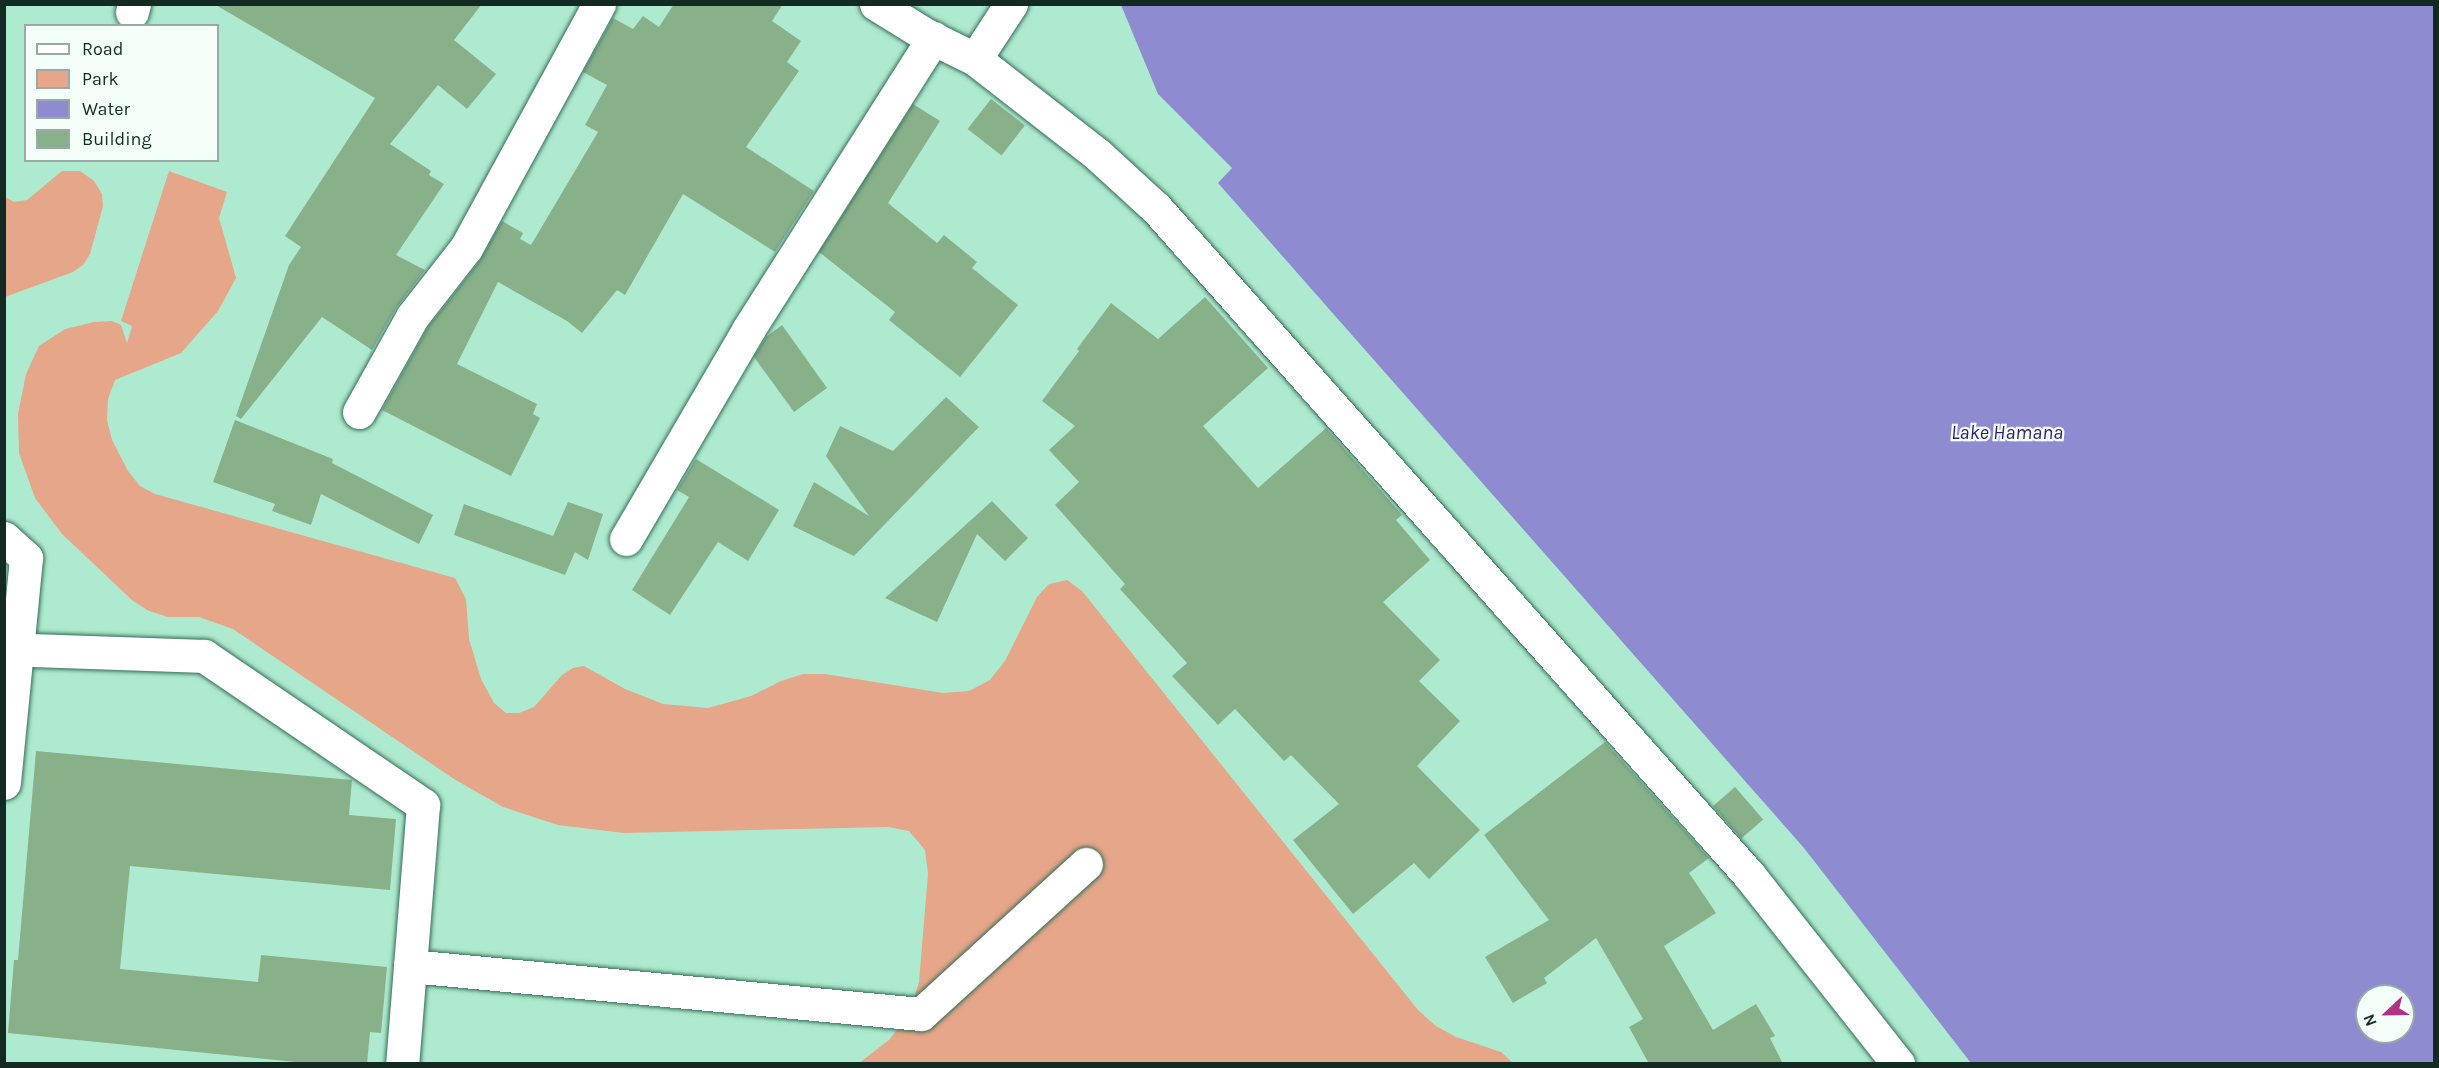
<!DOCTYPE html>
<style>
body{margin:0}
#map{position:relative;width:2439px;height:1068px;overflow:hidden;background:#aeeacf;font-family:Karla,sans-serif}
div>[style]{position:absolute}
.green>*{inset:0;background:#e6a689}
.water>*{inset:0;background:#8f8bd0}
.building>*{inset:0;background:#88b18a;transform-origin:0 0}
.roads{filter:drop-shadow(0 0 2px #336d56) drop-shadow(0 0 2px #336d56)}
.minor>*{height:33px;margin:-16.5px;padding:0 16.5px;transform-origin:16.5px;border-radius:16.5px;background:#fff}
span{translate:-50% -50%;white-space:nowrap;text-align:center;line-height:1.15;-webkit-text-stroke:4.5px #f3fef9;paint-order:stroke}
.water-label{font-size:20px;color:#301f6f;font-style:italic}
.frame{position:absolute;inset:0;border:6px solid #122a21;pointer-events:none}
.legend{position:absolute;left:24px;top:24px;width:195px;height:138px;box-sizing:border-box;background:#f3fef9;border:2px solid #99a9a3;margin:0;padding:8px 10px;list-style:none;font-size:18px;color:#122a21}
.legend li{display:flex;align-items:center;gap:12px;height:30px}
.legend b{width:30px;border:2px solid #99a9a3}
.north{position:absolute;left:2355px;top:984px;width:60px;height:60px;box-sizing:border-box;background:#f3fef9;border:2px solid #99a9a3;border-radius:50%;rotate:248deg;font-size:16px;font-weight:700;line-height:24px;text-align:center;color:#122a21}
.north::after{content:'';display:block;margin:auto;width:21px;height:27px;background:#b03383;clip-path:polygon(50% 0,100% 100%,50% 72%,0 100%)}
</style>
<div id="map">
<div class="green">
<i style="clip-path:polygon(62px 171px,80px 171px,94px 181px,102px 194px,103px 206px,90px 254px,83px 265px,73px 272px,5px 297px,5px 197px,14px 202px,27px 200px)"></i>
<i style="clip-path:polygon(169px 171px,227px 192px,219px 218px,236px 278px,218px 311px,181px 353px,115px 380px,108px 399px,107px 420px,112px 440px,128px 471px,140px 486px,155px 494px,455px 578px,466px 599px,469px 639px,481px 679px,494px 703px,506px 713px,519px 713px,534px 707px,562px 675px,573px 668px,584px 666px,625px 689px,663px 704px,708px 708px,751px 696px,781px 681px,803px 674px,825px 674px,943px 693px,969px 691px,990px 680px,1005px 661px,1037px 597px,1049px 584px,1067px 580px,1082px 591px,1418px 1010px,1436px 1026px,1456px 1037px,1501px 1052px,1513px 1063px,859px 1063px,889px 1040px,910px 1013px,919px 982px,928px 874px,925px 850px,909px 831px,888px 827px,624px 833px,558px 825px,503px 807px,454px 779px,233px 629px,199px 617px,168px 617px,149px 611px,133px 601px,62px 534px,35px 498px,19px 453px,18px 414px,26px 374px,39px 346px,65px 329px,94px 322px,112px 321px,121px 325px,127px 343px,132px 326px,121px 321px)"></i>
</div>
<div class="water">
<i style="clip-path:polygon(evenodd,1121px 5px,2434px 5px,2434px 1063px,1971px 1063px,1804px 848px,1218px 183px,1232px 168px,1158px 94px,1121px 5px,2367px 996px,2403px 996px,2403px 1032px,2367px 1032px,2367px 996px)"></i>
</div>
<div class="building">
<i style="clip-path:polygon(214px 4px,482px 4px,454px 40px,496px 74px,467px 109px,438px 85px,390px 144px,431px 171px,429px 175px,444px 184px,396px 255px,425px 270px,396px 308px,372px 350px,322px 317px,241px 419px,236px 416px,289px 265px,301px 247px,285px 236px,375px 98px)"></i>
<i style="clip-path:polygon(674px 4px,783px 4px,772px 21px,801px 41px,787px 62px,799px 71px,746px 147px,814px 191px,775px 252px,683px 194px,625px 295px,617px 290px,582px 333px,567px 321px,498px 282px,457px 364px,537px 404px,533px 414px,540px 418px,511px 476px,382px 410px,428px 327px,481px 259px,502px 221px,523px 233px,520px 239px,531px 245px,598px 132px,585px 125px,607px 85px,583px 72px,613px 18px,633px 29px,643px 16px,659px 27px)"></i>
<i style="left:991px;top:99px;width:43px;height:38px;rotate:38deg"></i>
<i style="clip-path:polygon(913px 104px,940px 121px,888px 203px,937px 243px,944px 235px,977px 262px,972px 268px,1018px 305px,960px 377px,889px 320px,895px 312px,819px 252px)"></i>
<i style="clip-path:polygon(1205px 297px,1268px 368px,1203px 426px,1258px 488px,1326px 428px,1402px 515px,1396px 520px,1430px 560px,1383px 602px,1440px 660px,1419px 681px,1460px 721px,1417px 766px,1480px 830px,1429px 879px,1414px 863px,1353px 914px,1293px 840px,1339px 804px,1291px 755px,1284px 761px,1235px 709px,1218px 725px,1172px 676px,1187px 663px,1120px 589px,1125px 584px,1055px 505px,1079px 482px,1049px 450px,1075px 426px,1042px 401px,1079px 351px,1077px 349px,1111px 303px,1158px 339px)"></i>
<i style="clip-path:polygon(782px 325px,827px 388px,794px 412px,754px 357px,766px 337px)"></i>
<i style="clip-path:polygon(946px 397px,979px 427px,854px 556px,793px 526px,814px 482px,869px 516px,826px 456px,840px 426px,893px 451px)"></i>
<i style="clip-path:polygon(235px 420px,333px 459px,332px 463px,433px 515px,419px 544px,321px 494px,311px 525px,272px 511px,275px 504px,213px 482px)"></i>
<i style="clip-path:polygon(696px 459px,779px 510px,748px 561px,718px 542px,670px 615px,632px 590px,689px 497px,677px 490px)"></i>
<i style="clip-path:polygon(992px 501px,1028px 538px,1005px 561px,977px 534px,937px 622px,885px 598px)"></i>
<i style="clip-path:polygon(568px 502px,603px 514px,588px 560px,575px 552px,565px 575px,454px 535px,464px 504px,553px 536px)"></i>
<i style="clip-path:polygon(1605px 742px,1709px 858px,1689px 873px,1716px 913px,1664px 946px,1713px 1030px,1756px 1004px,1775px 1036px,1770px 1038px,1783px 1064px,1649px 1064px,1629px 1027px,1643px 1019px,1596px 938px,1544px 978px,1547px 983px,1513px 1003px,1485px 957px,1549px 920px,1484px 835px)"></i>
<i style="clip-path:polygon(36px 751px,352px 780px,349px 815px,396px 819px,390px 890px,130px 866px,120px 969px,258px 982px,261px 955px,387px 967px,381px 1033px,370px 1032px,367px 1064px,316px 1064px,8px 1033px,14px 960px,18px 960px)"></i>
<i style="left:1735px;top:787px;width:43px;height:29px;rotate:49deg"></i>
</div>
<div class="roads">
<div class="minor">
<i style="left:876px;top:4px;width:59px;rotate:31.8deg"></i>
<i style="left:926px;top:35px;width:55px;rotate:26.1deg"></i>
<i style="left:975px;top:59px;width:155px;rotate:37.9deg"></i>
<i style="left:1097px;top:154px;width:80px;rotate:42.5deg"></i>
<i style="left:1156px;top:208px;width:892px;rotate:48.36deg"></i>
<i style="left:1749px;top:875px;width:241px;rotate:51.7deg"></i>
<i style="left:132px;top:12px;width:8px;rotate:-76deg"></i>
<i style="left:975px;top:59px;width:66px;rotate:-56.8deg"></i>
<i style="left:359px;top:412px;width:109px;rotate:-60.8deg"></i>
<i style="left:412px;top:317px;width:88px;rotate:-52deg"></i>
<i style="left:466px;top:248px;width:278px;rotate:-61.4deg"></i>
<i style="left:4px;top:538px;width:30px;rotate:42deg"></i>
<i style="left:26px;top:558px;width:226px;rotate:95.6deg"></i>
<i style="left:626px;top:539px;width:242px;rotate:-59.7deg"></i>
<i style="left:748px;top:330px;width:346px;rotate:-57.6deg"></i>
<i style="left:4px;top:649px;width:200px;rotate:2deg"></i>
<i style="left:204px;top:656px;width:265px;rotate:34.2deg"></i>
<i style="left:423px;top:805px;width:260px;rotate:94.6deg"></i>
<i style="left:410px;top:966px;width:513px;rotate:5.37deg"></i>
<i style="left:921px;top:1014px;width:223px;rotate:-42.3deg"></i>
</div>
</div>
<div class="water-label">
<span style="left:2007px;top:432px">Lake Hamana</span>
</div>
<div class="frame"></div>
<ul class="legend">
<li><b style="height:8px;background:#fff"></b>Road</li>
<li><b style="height:16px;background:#e6a689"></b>Park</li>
<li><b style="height:16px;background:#8f8bd0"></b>Water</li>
<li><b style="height:16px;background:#88b18a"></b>Building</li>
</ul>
<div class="north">N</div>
</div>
